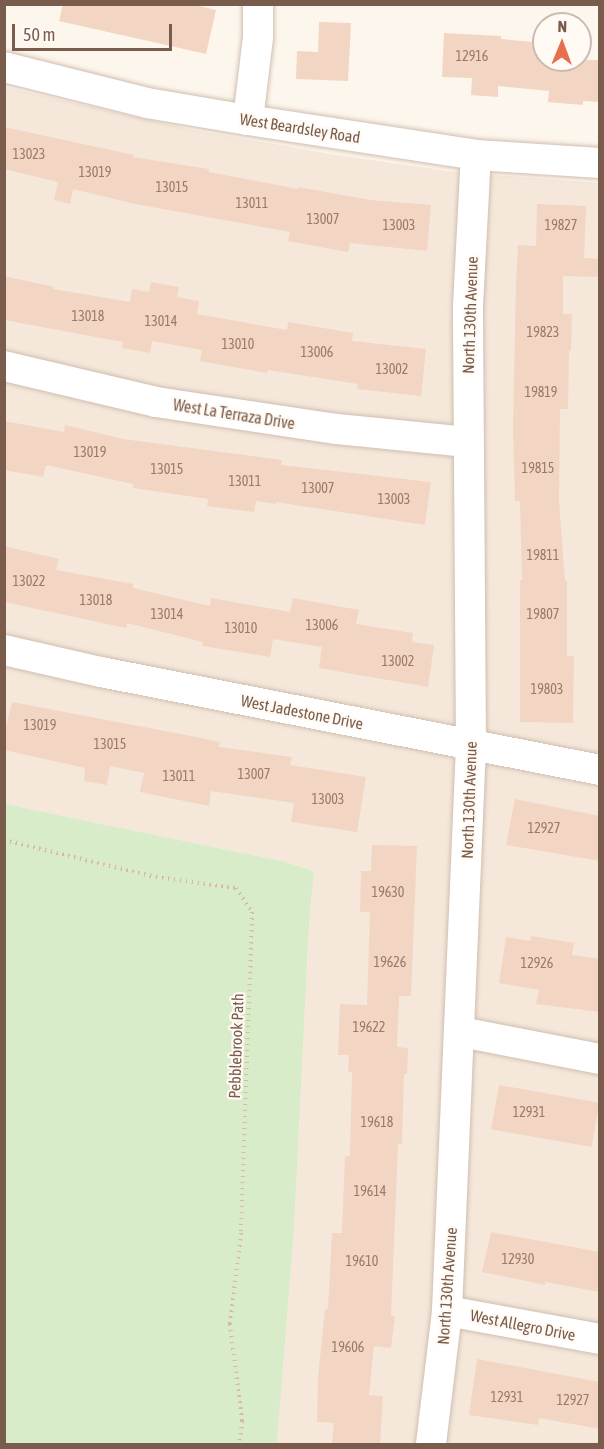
<!DOCTYPE html>
<style>
body{margin:0}
#map{position:relative;width:604px;height:1449px;overflow:hidden;background:#fdf6ec;font-family:"Asap Condensed",sans-serif}
div>[style]{position:absolute}
.residential>*{inset:0;background:#f5e8da}
.green>*{inset:0;background:#d8ecc9}
.building>*{inset:0;background:#f3d5c3;transform-origin:0 0}
.path>*{height:4px;margin-top:-2px;transform-origin:0;background:repeating-linear-gradient(90deg,#d9b8a5 0 1.5px,transparent 0 6px)}
.roads{filter:drop-shadow(0 0 2px #d1beb0) drop-shadow(0 0 2px #d1beb0)}
.minor>*{height:30px;margin:-15px;padding:0 15px;transform-origin:15px;border-radius:15px;background:#fff}
span{translate:-50% -50%;white-space:nowrap;text-align:center;line-height:1.15;-webkit-text-stroke:4.5px #fffaf3;paint-order:stroke}
.number-label{font-size:14px;color:#987a6a}
.number-label span{-webkit-text-stroke-width:0}
.street-label{font-size:16px;color:#7a5c4d}
.frame{position:absolute;inset:0;border:6px solid #7a5c4d;pointer-events:none}
.north{position:absolute;left:532px;top:12px;width:60px;height:60px;box-sizing:border-box;background:#fffaf3;border:2px solid #cabbb1;border-radius:50%;rotate:1deg;font-size:16px;font-weight:700;line-height:24px;text-align:center;color:#7a5c4d}
.north::after{content:'';display:block;margin:auto;width:21px;height:27px;background:#e76f51;clip-path:polygon(50% 0,100% 100%,50% 72%,0 100%)}
.scale{position:absolute;left:12px;top:24px;width:160px;height:27px;box-sizing:border-box;border:3px solid #7a5c4d;border-top:0;padding-left:8px;font-size:18px;line-height:21px;white-space:nowrap;color:#7a5c4d;-webkit-text-stroke:4px #fffaf3;paint-order:stroke}
</style>
<div id="map">
<div class="residential">
<i style="clip-path:polygon(4px 87px,194px 130px,336px 155px,454px 172px,599px 183px,599px 1444px,277px 1444px,294px 1230px,309px 925px,314px 871px,282px 861px,5px 804px)"></i>
</div>
<div class="green">
<i style="clip-path:polygon(5px 804px,282px 861px,314px 871px,309px 925px,294px 1230px,277px 1444px,5px 1444px)"></i>
</div>
<div class="building">
<i style="clip-path:polygon(63px 4px,192px 4px,216px 10px,206px 54px,59px 21px)"></i>
<i style="clip-path:polygon(319px 22px,351px 23px,348px 81px,296px 79px,297px 51px,318px 52px)"></i>
<i style="clip-path:polygon(444px 33px,501px 36px,501px 39px,544px 43px,544px 60px,600px 60px,600px 102px,583px 101px,583px 105px,548px 102px,549px 91px,498px 86px,498px 97px,471px 95px,472px 78px,442px 77px)"></i>
<i style="clip-path:polygon(4px 127px,134px 155px,133px 157px,209px 169px,209px 172px,298px 189px,298px 187px,371px 200px,431px 205px,427px 251px,350px 243px,348px 252px,288px 241px,290px 232px,135px 204px,73px 189px,70px 204px,54px 200px,58px 182px,4px 169px)"></i>
<i style="clip-path:polygon(537px 204px,586px 206px,584px 258px,599px 259px,598px 277px,563px 276px,563px 314px,572px 314px,571px 351px,569px 351px,568px 409px,560px 409px,559px 501px,565px 581px,567px 581px,567px 656px,574px 656px,573px 723px,520px 722px,520px 580px,522px 580px,520px 501px,515px 501px,513px 427px,516px 284px,518px 245px,536px 246px)"></i>
<i style="clip-path:polygon(4px 276px,54px 287px,53px 289px,130px 302px,132px 289px,149px 292px,151px 282px,179px 287px,177px 297px,199px 301px,197px 314px,287px 330px,288px 322px,353px 333px,352px 341px,426px 349px,421px 396px,357px 389px,358px 384px,268px 370px,267px 373px,200px 361px,202px 350px,152px 341px,150px 353px,122px 348px,123px 342px,4px 320px)"></i>
<i style="clip-path:polygon(4px 421px,64px 432px,65px 425px,123px 439px,282px 460px,281px 465px,431px 482px,425px 525px,276px 502px,276px 504px,256px 501px,254px 512px,207px 506px,208px 499px,133px 488px,133px 484px,46px 465px,43px 477px,4px 470px)"></i>
<i style="clip-path:polygon(4px 546px,59px 559px,56px 570px,133px 584px,133px 588px,210px 606px,211px 598px,290px 612px,293px 598px,359px 610px,356px 624px,413px 633px,412px 642px,434px 645px,428px 687px,319px 668px,322px 647px,273px 639px,270px 657px,203px 646px,203px 642px,127px 623px,126px 628px,4px 602px)"></i>
<i style="clip-path:polygon(12px 702px,191px 736px,220px 742px,219px 747px,292px 757px,290px 765px,366px 777px,357px 832px,291px 822px,294px 803px,211px 791px,209px 806px,140px 792px,144px 773px,110px 766px,107px 785px,84px 781px,85px 768px,4px 750px,4px 734px)"></i>
<i style="clip-path:polygon(515px 799px,600px 816px,600px 861px,506px 845px)"></i>
<i style="clip-path:polygon(372px 845px,417px 846px,411px 996px,399px 996px,397px 1047px,408px 1048px,407px 1074px,404px 1074px,402px 1144px,398px 1144px,391px 1315px,395px 1316px,391px 1348px,374px 1346px,369px 1395px,383px 1396px,380px 1444px,332px 1444px,334px 1423px,317px 1422px,318px 1378px,325px 1309px,328px 1309px,332px 1233px,342px 1233px,345px 1156px,350px 1156px,352px 1072px,348px 1072px,349px 1055px,338px 1055px,340px 1004px,367px 1005px,370px 912px,360px 912px,361px 871px,371px 871px)"></i>
<i style="clip-path:polygon(531px 936px,574px 943px,572px 955px,600px 959px,600px 1012px,536px 1004px,539px 990px,499px 983px,506px 937px,530px 941px)"></i>
<i style="left:499px;top:1085px;width:102px;height:45px;rotate:10deg"></i>
<i style="clip-path:polygon(491px 1232px,600px 1252px,600px 1292px,545px 1282px,545px 1285px,482px 1272px)"></i>
<i style="clip-path:polygon(477px 1359px,600px 1382px,600px 1429px,539px 1418px,538px 1425px,469px 1415px)"></i>
</div>
<div class="path">
<i style="left:4px;top:840px;width:156px;rotate:13.7deg"></i>
<i style="left:156px;top:877px;width:81px;rotate:7.8deg"></i>
<i style="left:236px;top:888px;width:29px;rotate:56deg"></i>
<i style="left:252px;top:912px;width:321px;rotate:92deg"></i>
<i style="left:241px;top:1233px;width:92px;rotate:96.9deg"></i>
<i style="left:230px;top:1324px;width:98px;rotate:82.9deg"></i>
<i style="left:242px;top:1421px;width:23px;rotate:97deg"></i>
</div>
<div class="roads">
<div class="minor">
<i style="left:4px;top:67px;width:147px;rotate:14.1deg"></i>
<i style="left:147px;top:103px;width:102px;rotate:9.6deg"></i>
<i style="left:248px;top:120px;width:231px;rotate:8.7deg"></i>
<i style="left:476px;top:155px;width:124px;rotate:3.7deg"></i>
<i style="left:248px;top:120px;width:84px;rotate:-83.1deg"></i>
<i style="left:258px;top:37px;width:33px;rotate:-90deg"></i>
<i style="left:4px;top:366px;width:156px;rotate:13.3deg"></i>
<i style="left:156px;top:402px;width:183px;rotate:8.5deg"></i>
<i style="left:337px;top:429px;width:131px;rotate:5.7deg"></i>
<i style="left:4px;top:650px;width:99px;rotate:12.8deg"></i>
<i style="left:101px;top:672px;width:509px;rotate:11.11deg"></i>
<i style="left:461px;top:1032px;width:142px;rotate:11deg"></i>
<i style="left:447px;top:1311px;width:156px;rotate:10.4deg"></i>
<i style="left:431px;top:1444px;width:134px;rotate:-83.1deg"></i>
<i style="left:447px;top:1311px;width:566px;rotate:-87.57deg"></i>
<i style="left:471px;top:746px;width:440px;rotate:-90.4deg"></i>
<i style="left:468px;top:306px;width:151px;rotate:-87deg"></i>
</div>
</div>
<div class="number-label">
<span style="left:472px;top:56px">12916</span>
<span style="left:29px;top:154px">13023</span>
<span style="left:95px;top:172px">13019</span>
<span style="left:172px;top:187px">13015</span>
<span style="left:252px;top:203px">13011</span>
<span style="left:323px;top:219px">13007</span>
<span style="left:399px;top:225px">13003</span>
<span style="left:561px;top:225px">19827</span>
<span style="left:88px;top:316px">13018</span>
<span style="left:161px;top:321px">13014</span>
<span style="left:543px;top:332px">19823</span>
<span style="left:238px;top:344px">13010</span>
<span style="left:317px;top:352px">13006</span>
<span style="left:392px;top:369px">13002</span>
<span style="left:541px;top:392px">19819</span>
<span style="left:90px;top:452px">13019</span>
<span style="left:538px;top:468px">19815</span>
<span style="left:167px;top:469px">13015</span>
<span style="left:245px;top:481px">13011</span>
<span style="left:318px;top:488px">13007</span>
<span style="left:394px;top:499px">13003</span>
<span style="left:543px;top:555px">19811</span>
<span style="left:29px;top:581px">13022</span>
<span style="left:96px;top:600px">13018</span>
<span style="left:167px;top:614px">13014</span>
<span style="left:543px;top:614px">19807</span>
<span style="left:322px;top:625px">13006</span>
<span style="left:241px;top:628px">13010</span>
<span style="left:398px;top:661px">13002</span>
<span style="left:547px;top:689px">19803</span>
<span style="left:40px;top:725px">13019</span>
<span style="left:110px;top:744px">13015</span>
<span style="left:254px;top:774px">13007</span>
<span style="left:179px;top:776px">13011</span>
<span style="left:328px;top:799px">13003</span>
<span style="left:544px;top:828px">12927</span>
<span style="left:388px;top:892px">19630</span>
<span style="left:390px;top:962px">19626</span>
<span style="left:537px;top:963px">12926</span>
<span style="left:369px;top:1027px">19622</span>
<span style="left:529px;top:1112px">12931</span>
<span style="left:377px;top:1122px">19618</span>
<span style="left:370px;top:1191px">19614</span>
<span style="left:518px;top:1259px">12930</span>
<span style="left:362px;top:1261px">19610</span>
<span style="left:348px;top:1347px">19606</span>
<span style="left:507px;top:1397px">12931</span>
<span style="left:573px;top:1400px">12927</span>
</div>
<div class="street-label">
<span style="left:300px;top:128px;rotate:9deg">West Beardsley Road</span>
<span style="left:470px;top:315px;rotate:-88deg">North 130th Avenue</span>
<span style="left:234px;top:414px;rotate:9deg">West La Terraza Drive</span>
<span style="left:302px;top:712px;rotate:11deg">West Jadestone Drive</span>
<span style="left:469px;top:800px;rotate:-88deg">North 130th Avenue</span>
<span style="left:236px;top:1046px;rotate:-88deg">Pebblebrook Path</span>
<span style="left:447px;top:1286px;rotate:-86deg">North 130th Avenue</span>
<span style="left:523px;top:1325px;rotate:11deg">West Allegro Drive</span>
</div>
<div class="frame"></div>
<div class="north">N</div>
<div class="scale">50 m</div>
</div>
